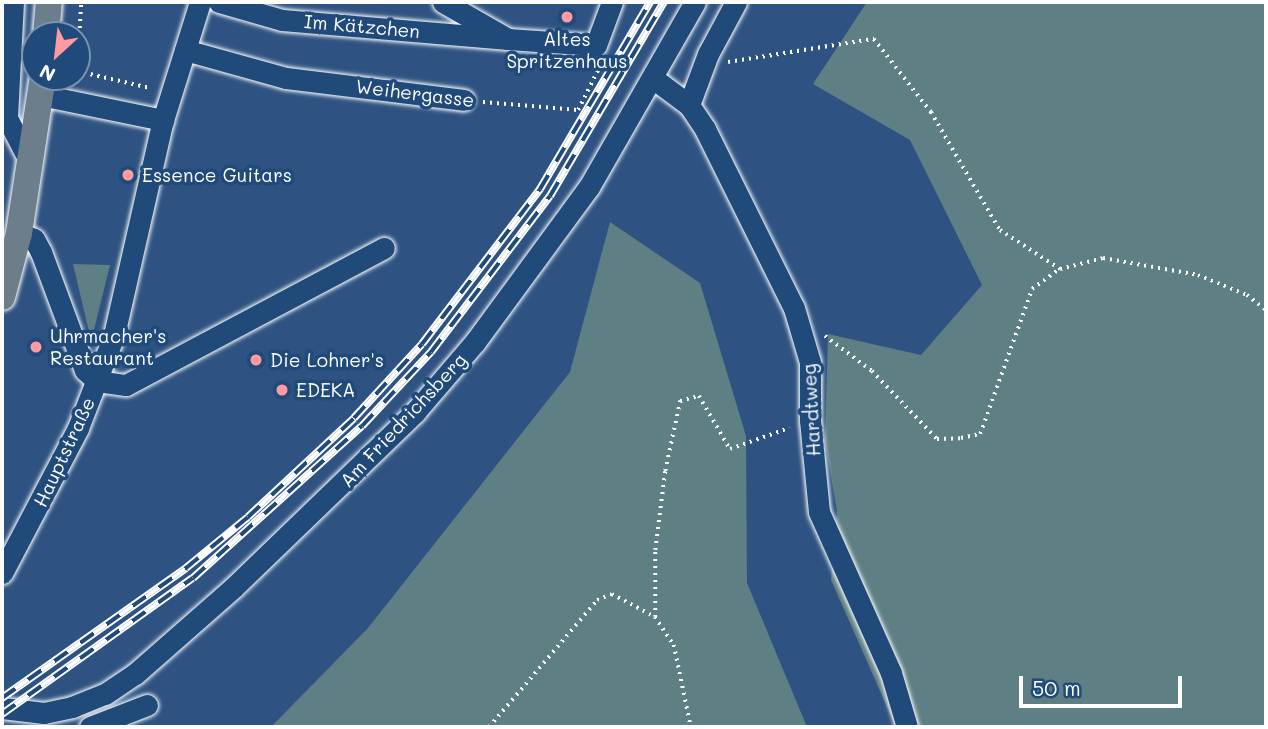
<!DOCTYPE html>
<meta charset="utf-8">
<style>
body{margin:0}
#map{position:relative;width:1268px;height:729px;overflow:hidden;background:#2e5382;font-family:Mali,sans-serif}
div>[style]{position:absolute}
.green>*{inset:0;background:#5e7f83}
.path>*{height:3.5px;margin-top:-1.75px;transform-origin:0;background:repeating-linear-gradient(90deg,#fff 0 2px,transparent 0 7px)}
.roads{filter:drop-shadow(0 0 2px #fff) drop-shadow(0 0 2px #fff)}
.minor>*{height:21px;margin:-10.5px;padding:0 10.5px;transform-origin:10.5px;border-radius:10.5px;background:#1f4a7a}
.major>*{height:26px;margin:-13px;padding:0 13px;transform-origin:13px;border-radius:13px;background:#6c7d8b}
.rail>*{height:8px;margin-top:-4px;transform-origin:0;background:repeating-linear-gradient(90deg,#1f4a7a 0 16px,#fff 0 32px);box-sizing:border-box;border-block:2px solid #fff}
.dots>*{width:19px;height:19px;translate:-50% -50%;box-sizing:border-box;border:4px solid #1f4a7a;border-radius:50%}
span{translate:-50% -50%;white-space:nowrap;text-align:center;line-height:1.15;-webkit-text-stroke:7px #1f4a7a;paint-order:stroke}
.street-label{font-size:19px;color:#fff}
.poi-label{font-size:19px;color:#fff}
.left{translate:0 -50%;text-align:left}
.frame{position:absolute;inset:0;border:4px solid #fff;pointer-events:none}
.north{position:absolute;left:21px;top:21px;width:70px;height:70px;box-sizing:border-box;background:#1f4a7a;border:2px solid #7992af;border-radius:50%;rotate:207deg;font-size:19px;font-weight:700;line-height:28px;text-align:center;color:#fff}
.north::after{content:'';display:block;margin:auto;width:24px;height:32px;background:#ff9aa2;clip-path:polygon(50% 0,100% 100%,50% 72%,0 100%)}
.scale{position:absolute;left:1019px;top:676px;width:163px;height:32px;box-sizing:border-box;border:4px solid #fff;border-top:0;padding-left:9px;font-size:21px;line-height:24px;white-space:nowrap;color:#fff;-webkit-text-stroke:5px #1f4a7a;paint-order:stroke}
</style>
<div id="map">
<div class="green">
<i style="clip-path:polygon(867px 2px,1266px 2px,1266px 727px,896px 727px,831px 580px,837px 511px,825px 442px,828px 334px,921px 355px,982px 285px,910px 140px,813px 84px)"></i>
<i style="clip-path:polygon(610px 222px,700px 283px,746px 436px,747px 583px,807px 727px,271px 727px,368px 628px,570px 372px)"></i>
<i style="clip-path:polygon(73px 264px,110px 265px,93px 334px,89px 332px)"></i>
</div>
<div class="path">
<i style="left:728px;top:62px;width:148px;rotate:-9deg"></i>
<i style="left:874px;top:39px;width:93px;rotate:52deg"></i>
<i style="left:931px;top:112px;width:137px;rotate:59.7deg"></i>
<i style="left:1000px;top:230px;width:72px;rotate:33deg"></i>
<i style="left:77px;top:70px;width:68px;rotate:-86.6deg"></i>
<i style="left:77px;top:71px;width:75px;rotate:13.1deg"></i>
<i style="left:483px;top:102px;width:95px;rotate:4.8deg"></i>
<i style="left:578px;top:110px;width:51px;rotate:-63.4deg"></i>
<i style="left:825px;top:336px;width:59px;rotate:36.7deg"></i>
<i style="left:872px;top:371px;width:94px;rotate:46.3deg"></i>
<i style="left:937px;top:439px;width:24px;rotate:-2deg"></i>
<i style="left:961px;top:438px;width:19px;rotate:-12deg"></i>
<i style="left:980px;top:434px;width:154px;rotate:-70.3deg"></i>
<i style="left:1032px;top:289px;width:34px;rotate:-36deg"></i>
<i style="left:1060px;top:269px;width:44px;rotate:-14.3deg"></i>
<i style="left:1103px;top:258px;width:97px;rotate:10.1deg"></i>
<i style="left:1198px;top:275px;width:53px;rotate:22.2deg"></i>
<i style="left:1247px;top:295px;width:24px;rotate:38deg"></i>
<i style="left:655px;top:617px;width:67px;rotate:-90deg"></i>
<i style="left:655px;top:550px;width:80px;rotate:-82.8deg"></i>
<i style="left:665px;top:471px;width:72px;rotate:-77.9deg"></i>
<i style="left:680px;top:401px;width:20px;rotate:-15deg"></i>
<i style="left:699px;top:396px;width:61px;rotate:59.7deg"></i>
<i style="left:730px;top:449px;width:63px;rotate:-19.6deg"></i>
<i style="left:489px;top:727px;width:167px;rotate:-49.6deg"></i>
<i style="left:597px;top:600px;width:16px;rotate:-22deg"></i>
<i style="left:612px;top:594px;width:49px;rotate:28.1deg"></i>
<i style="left:655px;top:617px;width:34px;rotate:56deg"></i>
<i style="left:674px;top:645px;width:84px;rotate:78.3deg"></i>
</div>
<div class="roads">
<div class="minor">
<i style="left:13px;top:2px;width:116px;rotate:93deg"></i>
<i style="left:7px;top:118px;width:52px;rotate:62.4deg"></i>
<i style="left:219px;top:2px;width:66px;rotate:15.9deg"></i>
<i style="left:282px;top:20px;width:227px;rotate:4.8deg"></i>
<i style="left:443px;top:2px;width:75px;rotate:29.6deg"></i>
<i style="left:508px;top:39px;width:88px;rotate:3.9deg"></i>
<i style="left:596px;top:45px;width:46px;rotate:-69.6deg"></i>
<i style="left:185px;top:50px;width:105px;rotate:15.5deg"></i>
<i style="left:286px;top:78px;width:179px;rotate:7deg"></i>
<i style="left:654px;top:79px;width:44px;rotate:36.6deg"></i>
<i style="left:689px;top:105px;width:29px;rotate:56deg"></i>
<i style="left:705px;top:129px;width:200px;rotate:63.6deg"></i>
<i style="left:794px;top:308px;width:56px;rotate:73.5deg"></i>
<i style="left:810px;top:362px;width:58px;rotate:90deg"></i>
<i style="left:810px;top:420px;width:92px;rotate:84.4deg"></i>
<i style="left:819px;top:512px;width:176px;rotate:65.9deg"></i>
<i style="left:891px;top:673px;width:56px;rotate:73.5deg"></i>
<i style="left:41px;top:95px;width:125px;rotate:11.6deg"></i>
<i style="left:689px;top:105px;width:54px;rotate:-69.6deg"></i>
<i style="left:708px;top:54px;width:59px;rotate:-61.7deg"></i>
<i style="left:19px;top:233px;width:16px;rotate:22deg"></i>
<i style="left:34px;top:239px;width:15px;rotate:62deg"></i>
<i style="left:41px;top:252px;width:126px;rotate:69.6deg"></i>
<i style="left:85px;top:370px;width:16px;rotate:43deg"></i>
<i style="left:97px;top:381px;width:29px;rotate:8deg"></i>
<i style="left:126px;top:385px;width:292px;rotate:-28deg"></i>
<i style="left:2px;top:573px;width:164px;rotate:-62.3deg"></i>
<i style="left:78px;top:428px;width:100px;rotate:-68.8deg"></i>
<i style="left:114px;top:335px;width:221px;rotate:-77.2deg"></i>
<i style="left:163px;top:120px;width:124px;rotate:-72.6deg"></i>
<i style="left:2px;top:708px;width:42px;rotate:6.8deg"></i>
<i style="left:44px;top:713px;width:29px;rotate:-12deg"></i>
<i style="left:72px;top:707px;width:35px;rotate:-22deg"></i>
<i style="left:105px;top:694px;width:36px;rotate:-34deg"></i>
<i style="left:135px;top:674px;width:132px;rotate:-41.3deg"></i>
<i style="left:234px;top:587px;width:252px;rotate:-44deg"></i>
<i style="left:415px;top:412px;width:92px;rotate:-49.4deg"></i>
<i style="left:475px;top:342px;width:192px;rotate:-53.7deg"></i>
<i style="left:589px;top:187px;width:213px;rotate:-60.2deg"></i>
<i style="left:90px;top:727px;width:61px;rotate:-21.1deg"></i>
</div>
<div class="major">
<i style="left:46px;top:35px;width:33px;rotate:-85deg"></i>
<i style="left:2px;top:297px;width:66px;rotate:-75.1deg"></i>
<i style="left:19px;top:233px;width:158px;rotate:-81.3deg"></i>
</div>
</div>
<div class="rail">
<i style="left:2px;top:698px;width:225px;rotate:-35.2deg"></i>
<i style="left:186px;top:568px;width:80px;rotate:-39.4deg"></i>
<i style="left:248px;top:517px;width:145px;rotate:-43deg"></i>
<i style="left:354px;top:418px;width:100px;rotate:-47.4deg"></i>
<i style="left:422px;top:344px;width:195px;rotate:-52.7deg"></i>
<i style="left:540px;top:189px;width:217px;rotate:-59.5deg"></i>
<i style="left:2px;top:714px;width:234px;rotate:-35.5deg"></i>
<i style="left:193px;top:578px;width:227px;rotate:-42deg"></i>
<i style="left:362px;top:426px;width:101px;rotate:-47deg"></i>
<i style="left:431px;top:352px;width:196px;rotate:-52.7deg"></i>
<i style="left:550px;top:196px;width:225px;rotate:-59.6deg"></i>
</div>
<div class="dots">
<i style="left:567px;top:17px;background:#ff9aa2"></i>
<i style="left:128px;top:175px;background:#ff9aa2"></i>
<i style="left:36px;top:347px;background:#ff9aa2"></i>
<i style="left:256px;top:360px;background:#ff9aa2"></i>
<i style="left:282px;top:390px;background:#ff9aa2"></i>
</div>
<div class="street-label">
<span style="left:362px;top:26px;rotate:5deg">Im Kätzchen</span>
<span style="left:415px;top:93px;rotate:7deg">Weihergasse</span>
<span style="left:811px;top:410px;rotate:-93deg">Hardtweg</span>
<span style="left:403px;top:420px;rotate:-47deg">Am Friedrichsberg</span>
<span style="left:64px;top:452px;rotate:-65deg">Hauptstraße</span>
</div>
<div class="poi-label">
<span style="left:567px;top:50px">Altes<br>Spritzenhaus</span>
<span class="left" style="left:142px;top:175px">Essence Guitars</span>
<span class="left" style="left:50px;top:347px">Uhrmacher's<br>Restaurant</span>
<span class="left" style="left:270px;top:360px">Die Lohner's</span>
<span class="left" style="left:296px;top:390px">EDEKA</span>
</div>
<div class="frame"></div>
<div class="north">N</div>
<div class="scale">50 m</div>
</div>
